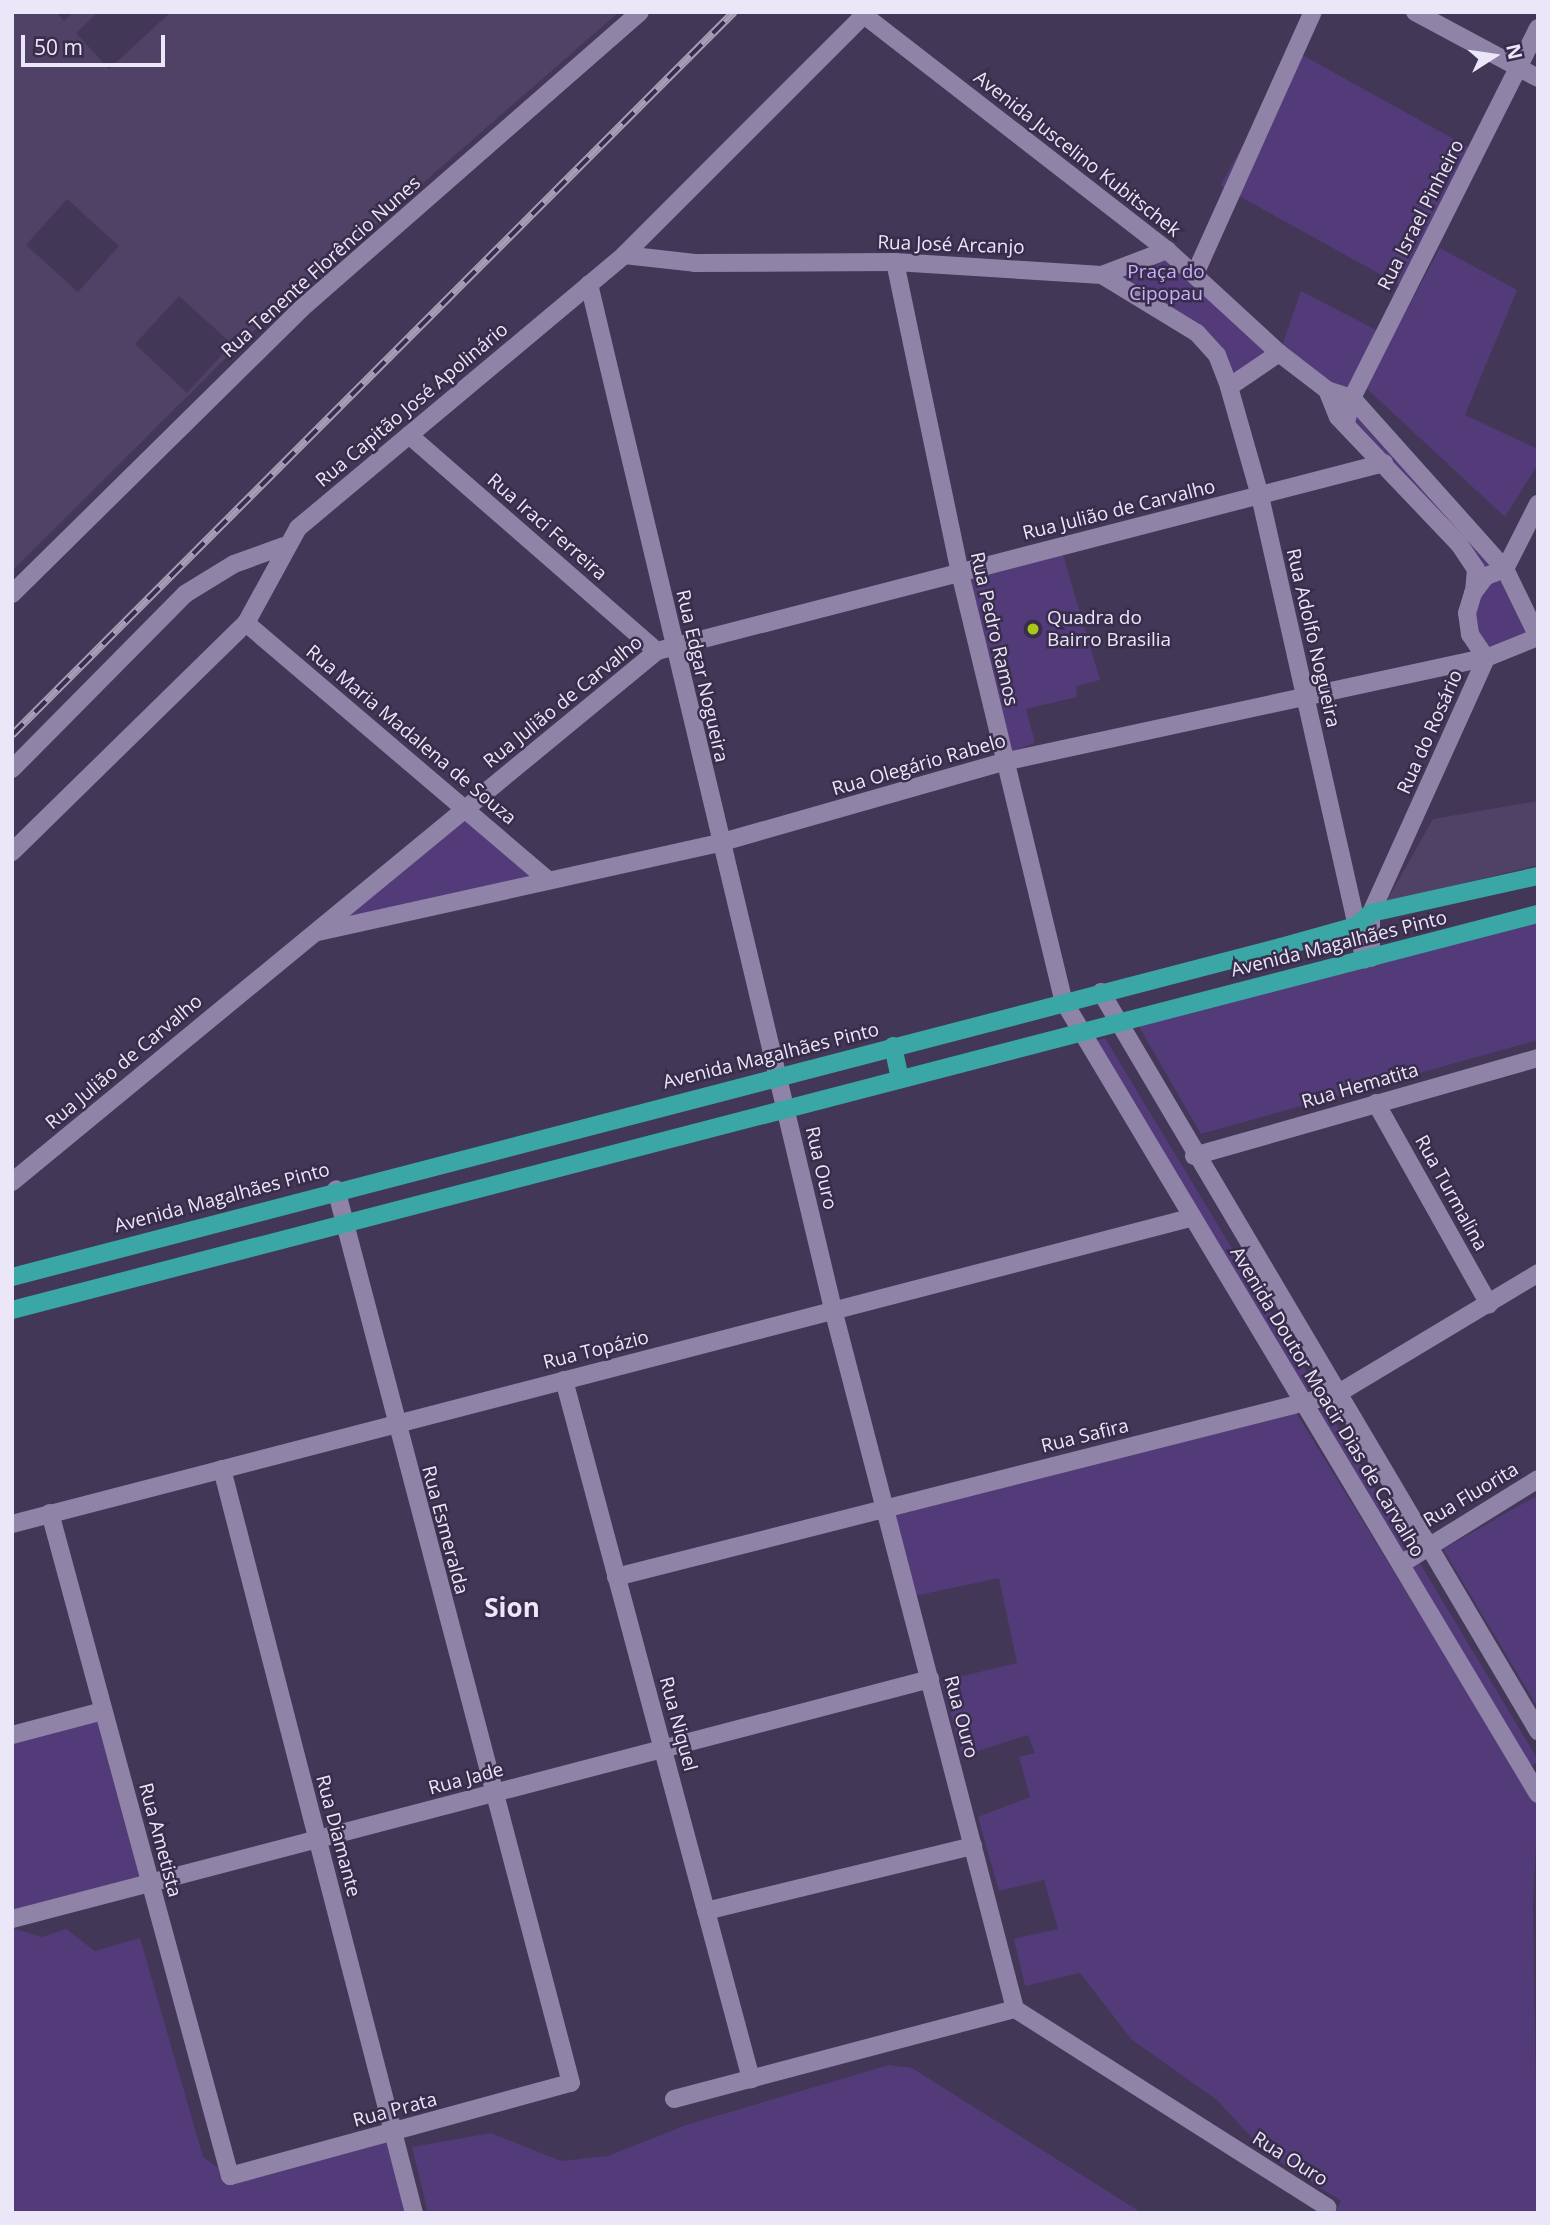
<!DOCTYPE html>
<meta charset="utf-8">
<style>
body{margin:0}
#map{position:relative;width:1550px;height:2225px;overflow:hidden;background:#423756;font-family:"Open Sans",sans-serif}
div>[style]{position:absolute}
.built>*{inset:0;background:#4f4266}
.green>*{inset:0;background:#523b78;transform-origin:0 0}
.minor>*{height:18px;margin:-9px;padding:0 9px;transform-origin:9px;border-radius:9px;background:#8f83a7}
.major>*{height:18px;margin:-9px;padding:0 9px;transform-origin:9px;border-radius:9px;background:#3aa6a6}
.rail>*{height:8px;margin-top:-4px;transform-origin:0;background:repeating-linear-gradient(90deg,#382d4b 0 16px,#a69eb6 0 32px);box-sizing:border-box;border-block:2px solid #a69eb6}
.dots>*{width:19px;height:19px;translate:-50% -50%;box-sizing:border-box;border:4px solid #382d4b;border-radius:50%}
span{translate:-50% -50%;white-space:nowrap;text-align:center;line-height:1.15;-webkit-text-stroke:5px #382d4b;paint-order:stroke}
.street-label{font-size:19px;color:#ece6f9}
.park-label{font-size:19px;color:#c9affb}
.poi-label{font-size:19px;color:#ece6f9}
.left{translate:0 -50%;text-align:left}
.district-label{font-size:26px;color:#ece6f9;font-weight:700}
.frame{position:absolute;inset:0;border:14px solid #ece6f9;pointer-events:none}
.north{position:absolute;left:1459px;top:21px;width:70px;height:70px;-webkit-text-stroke:5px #382d4b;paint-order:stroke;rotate:78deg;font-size:19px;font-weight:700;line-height:28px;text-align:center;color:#ece6f9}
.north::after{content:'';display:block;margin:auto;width:24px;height:32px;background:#ece6f9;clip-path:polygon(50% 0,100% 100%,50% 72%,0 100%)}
.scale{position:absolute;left:21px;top:35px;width:144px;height:32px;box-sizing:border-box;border:4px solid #ece6f9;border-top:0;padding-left:9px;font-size:21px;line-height:24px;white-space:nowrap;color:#ece6f9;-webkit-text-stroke:5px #382d4b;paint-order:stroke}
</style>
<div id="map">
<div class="built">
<i style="clip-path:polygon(evenodd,12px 12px,56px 12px,64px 21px,74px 12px,98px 12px,76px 33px,109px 69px,171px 12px,619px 12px,251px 333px,12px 571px,12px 12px,67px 199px,119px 246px,78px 292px,26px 245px,67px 199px,12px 12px,179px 296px,232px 344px,187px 393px,135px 344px,179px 296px)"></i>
<i style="clip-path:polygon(1538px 801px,1538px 865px,1386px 902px,1433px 819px)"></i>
</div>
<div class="green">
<i style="left:1295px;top:51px;width:208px;height:154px;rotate:29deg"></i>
<i style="clip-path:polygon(1440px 248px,1517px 290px,1465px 415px,1538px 449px,1538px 464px,1505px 517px,1365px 387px)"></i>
<i style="clip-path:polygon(1167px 250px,1280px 352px,1301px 291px,1384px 334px,1352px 398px,1279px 353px,1229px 387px,1213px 351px,1102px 275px)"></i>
<i style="clip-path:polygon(1354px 404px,1498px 569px,1484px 572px,1478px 566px,1350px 422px)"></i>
<i style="clip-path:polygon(1063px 555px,1100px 680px,1076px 686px,1077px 697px,1026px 709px,1035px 743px,1008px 752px,971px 579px)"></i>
<i style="clip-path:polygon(1505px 569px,1537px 637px,1486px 658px,1470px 634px,1473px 593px)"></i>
<i style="clip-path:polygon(466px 809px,548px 880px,310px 934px)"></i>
<i style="clip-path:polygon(1538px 922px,1538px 1040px,1201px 1134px,1134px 1018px)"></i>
<i style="clip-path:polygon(1105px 1038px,1315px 1386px,1304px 1394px,1094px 1042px)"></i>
<i style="left:1326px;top:1407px;width:413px;height:10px;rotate:59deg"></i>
<i style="clip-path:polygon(1295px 1411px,1538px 1806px,1533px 1903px,1538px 2213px,1335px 2213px,1341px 2201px,1266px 2153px,1217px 2100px,1132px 2040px,1080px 1973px,1025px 1986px,1014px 1939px,1058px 1929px,1044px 1880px,999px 1891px,978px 1817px,1030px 1797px,1019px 1757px,1035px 1753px,1028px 1735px,962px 1756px,942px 1681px,1017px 1663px,999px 1578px,914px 1596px,893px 1516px)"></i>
<i style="clip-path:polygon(1538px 1495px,1538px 1708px,1443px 1549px)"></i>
<i style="clip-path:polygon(103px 1711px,150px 1883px,12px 1919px,12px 1735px)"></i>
<i style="clip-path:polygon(12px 1928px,42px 1937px,66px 1929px,95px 1951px,140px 1938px,203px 2157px,230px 2176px,393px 2132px,414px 2213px,12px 2213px)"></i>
<i style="clip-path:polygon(889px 2065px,912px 2068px,1142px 2213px,428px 2213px,412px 2147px,491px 2133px,561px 2161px,608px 2156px,689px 2124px)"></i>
</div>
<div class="minor">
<i style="left:860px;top:12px;width:388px;rotate:37.8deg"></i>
<i style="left:1167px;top:250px;width:152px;rotate:42.6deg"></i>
<i style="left:1279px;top:353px;width:61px;rotate:37.6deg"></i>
<i style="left:1327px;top:390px;width:26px;rotate:18deg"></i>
<i style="left:1352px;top:398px;width:229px;rotate:48.2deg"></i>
<i style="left:1505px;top:569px;width:76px;rotate:64.1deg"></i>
<i style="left:1415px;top:12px;width:140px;rotate:28.2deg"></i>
<i style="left:624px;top:255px;width:71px;rotate:6.4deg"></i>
<i style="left:695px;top:263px;width:200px;rotate:-0.3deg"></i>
<i style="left:895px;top:262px;width:207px;rotate:3.6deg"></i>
<i style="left:1102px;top:275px;width:111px;rotate:31.4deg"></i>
<i style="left:1197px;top:333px;width:30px;rotate:48deg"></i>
<i style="left:1217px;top:355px;width:34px;rotate:69deg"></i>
<i style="left:895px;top:262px;width:318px;rotate:78.2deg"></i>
<i style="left:960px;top:573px;width:441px;rotate:76.4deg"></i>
<i style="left:1064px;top:1002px;width:923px;rotate:59.1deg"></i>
<i style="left:1195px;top:274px;width:287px;rotate:-65.8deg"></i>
<i style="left:1102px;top:275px;width:70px;rotate:-21deg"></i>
<i style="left:589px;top:284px;width:1058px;rotate:76.61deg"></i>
<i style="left:834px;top:1313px;width:719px;rotate:75.42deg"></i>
<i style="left:1015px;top:2009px;width:370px;rotate:32.4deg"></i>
<i style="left:1279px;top:353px;width:60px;rotate:145.8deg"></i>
<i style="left:1229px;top:387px;width:113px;rotate:74.1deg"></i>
<i style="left:1260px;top:496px;width:475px;rotate:77.3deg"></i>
<i style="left:1327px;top:390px;width:29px;rotate:68deg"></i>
<i style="left:1338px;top:417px;width:175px;rotate:46.4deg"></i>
<i style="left:1459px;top:544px;width:30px;rotate:56deg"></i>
<i style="left:1476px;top:569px;width:21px;rotate:95deg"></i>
<i style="left:1346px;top:423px;width:26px;rotate:-77deg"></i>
<i style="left:1352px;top:398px;width:414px;rotate:-63.3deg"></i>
<i style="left:409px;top:435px;width:329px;rotate:41.1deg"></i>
<i style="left:12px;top:594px;width:407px;rotate:-44.6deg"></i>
<i style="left:302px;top:308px;width:449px;rotate:-41.2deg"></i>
<i style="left:246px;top:623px;width:397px;rotate:40.4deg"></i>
<i style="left:12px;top:769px;width:246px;rotate:-45.3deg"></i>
<i style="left:185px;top:594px;width:57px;rotate:-31.5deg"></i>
<i style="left:234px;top:564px;width:53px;rotate:-19.8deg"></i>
<i style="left:12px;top:852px;width:327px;rotate:-44.4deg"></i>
<i style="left:246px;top:623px;width:108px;rotate:-61.3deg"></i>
<i style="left:298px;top:528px;width:425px;rotate:-39.9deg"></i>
<i style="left:624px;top:255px;width:344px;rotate:-45deg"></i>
<i style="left:318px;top:932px;width:411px;rotate:-12.5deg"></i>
<i style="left:719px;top:843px;width:295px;rotate:-15.9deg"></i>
<i style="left:1003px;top:762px;width:494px;rotate:-12.2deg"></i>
<i style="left:1486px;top:658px;width:56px;rotate:-22deg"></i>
<i style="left:1371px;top:958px;width:45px;rotate:-90deg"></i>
<i style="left:1371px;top:913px;width:280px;rotate:-65.7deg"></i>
<i style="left:1486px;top:658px;width:29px;rotate:-124deg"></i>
<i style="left:1470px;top:634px;width:21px;rotate:-98deg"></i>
<i style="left:1467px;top:613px;width:21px;rotate:-73deg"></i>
<i style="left:1473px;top:593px;width:21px;rotate:-53deg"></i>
<i style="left:1486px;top:576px;width:20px;rotate:-20deg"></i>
<i style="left:1505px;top:569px;width:73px;rotate:-63.1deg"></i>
<i style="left:1101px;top:992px;width:859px;rotate:59.4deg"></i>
<i style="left:1376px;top:1103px;width:231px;rotate:60.7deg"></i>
<i style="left:1194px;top:1156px;width:358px;rotate:-15.9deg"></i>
<i style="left:12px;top:1182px;width:835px;rotate:-39.46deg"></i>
<i style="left:657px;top:651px;width:751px;rotate:-14.5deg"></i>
<i style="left:564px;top:1380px;width:724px;rotate:75.02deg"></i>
<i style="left:222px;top:1469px;width:768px;rotate:75.53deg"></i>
<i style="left:50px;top:1513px;width:687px;rotate:74.81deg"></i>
<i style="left:230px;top:2176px;width:353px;rotate:-15.3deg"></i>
<i style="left:571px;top:2083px;width:924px;rotate:-104.73deg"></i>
<i style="left:12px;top:1524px;width:1217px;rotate:-14.56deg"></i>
<i style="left:1401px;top:1564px;width:161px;rotate:-31.8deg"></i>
<i style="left:616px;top:1577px;width:744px;rotate:-14.24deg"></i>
<i style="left:1337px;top:1394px;width:235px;rotate:-31deg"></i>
<i style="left:12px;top:1735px;width:94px;rotate:-14.8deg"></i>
<i style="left:706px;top:1911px;width:275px;rotate:-13.7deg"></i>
<i style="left:12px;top:1919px;width:949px;rotate:-14.65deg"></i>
<i style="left:674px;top:2099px;width:353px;rotate:-14.8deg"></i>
</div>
<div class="major">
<i style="left:893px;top:1046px;width:34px;rotate:78deg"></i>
<i style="left:12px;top:1277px;width:1311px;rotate:-14.58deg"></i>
<i style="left:1281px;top:947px;width:78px;rotate:-15.6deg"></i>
<i style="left:1356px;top:926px;width:20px;rotate:-41deg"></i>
<i style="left:1371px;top:913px;width:171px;rotate:-12.5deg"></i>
<i style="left:12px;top:1310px;width:1577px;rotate:-14.55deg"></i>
</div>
<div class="rail">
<i style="left:12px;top:735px;width:1022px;rotate:-45.04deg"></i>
</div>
<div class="dots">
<i style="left:1033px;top:629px;background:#aac717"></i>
</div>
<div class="street-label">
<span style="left:1077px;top:154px;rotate:38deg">Avenida Juscelino Kubitschek</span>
<span style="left:1421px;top:215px;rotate:-63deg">Rua Israel Pinheiro</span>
<span style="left:951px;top:245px;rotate:2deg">Rua José Arcanjo</span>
<span style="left:321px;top:267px;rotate:-42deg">Rua Tenente Florêncio Nunes</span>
<span style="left:412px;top:405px;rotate:-40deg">Rua Capitão José Apolinário</span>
<span style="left:1119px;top:510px;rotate:-14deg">Rua Julião de Carvalho</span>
<span style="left:547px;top:527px;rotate:41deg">Rua Iraci Ferreira</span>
<span style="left:994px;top:629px;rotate:77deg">Rua Pedro Ramos</span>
<span style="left:1313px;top:638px;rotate:77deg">Rua Adolfo Nogueira</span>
<span style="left:702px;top:676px;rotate:77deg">Rua Edgar Nogueira</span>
<span style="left:563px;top:702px;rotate:-39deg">Rua Julião de Carvalho</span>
<span style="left:1430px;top:732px;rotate:-66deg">Rua do Rosário</span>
<span style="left:411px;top:735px;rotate:40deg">Rua Maria Madalena de Souza</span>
<span style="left:919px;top:765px;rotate:-16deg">Rua Olegário Rabelo</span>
<span style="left:1339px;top:944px;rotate:-14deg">Avenida Magalhães Pinto</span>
<span style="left:771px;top:1056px;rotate:-14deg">Avenida Magalhães Pinto</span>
<span style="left:124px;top:1062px;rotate:-40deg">Rua Julião de Carvalho</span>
<span style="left:1360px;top:1086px;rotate:-16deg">Rua Hematita</span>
<span style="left:821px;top:1168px;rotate:77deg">Rua Ouro</span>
<span style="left:1451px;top:1193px;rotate:61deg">Rua Turmalina</span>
<span style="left:222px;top:1198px;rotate:-15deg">Avenida Magalhães Pinto</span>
<span style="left:596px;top:1350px;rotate:-14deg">Rua Topázio</span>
<span style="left:1327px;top:1402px;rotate:59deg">Avenida Doutor Moacir Dias de Carvalho</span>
<span style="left:1085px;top:1436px;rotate:-14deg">Rua Safira</span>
<span style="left:1471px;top:1495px;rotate:-31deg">Rua Fluorita</span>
<span style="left:445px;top:1530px;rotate:75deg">Rua Esmeralda</span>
<span style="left:961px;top:1717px;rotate:75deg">Rua Ouro</span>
<span style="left:678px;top:1724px;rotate:75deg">Rua Niquel</span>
<span style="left:466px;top:1779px;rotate:-15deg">Rua Jade</span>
<span style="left:338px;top:1836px;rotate:75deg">Rua Diamante</span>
<span style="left:160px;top:1840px;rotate:75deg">Rua Ametista</span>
<span style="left:395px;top:2110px;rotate:-15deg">Rua Prata</span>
<span style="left:1290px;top:2159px;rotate:32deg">Rua Ouro</span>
</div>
<div class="park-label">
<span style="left:1166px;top:283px">Praça do<br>Cipopau</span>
</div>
<div class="poi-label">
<span class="left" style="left:1047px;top:629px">Quadra do<br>Bairro Brasilia</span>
</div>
<div class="district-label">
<span style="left:512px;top:1608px">Sion</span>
</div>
<div class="frame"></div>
<div class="north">N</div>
<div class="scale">50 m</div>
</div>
